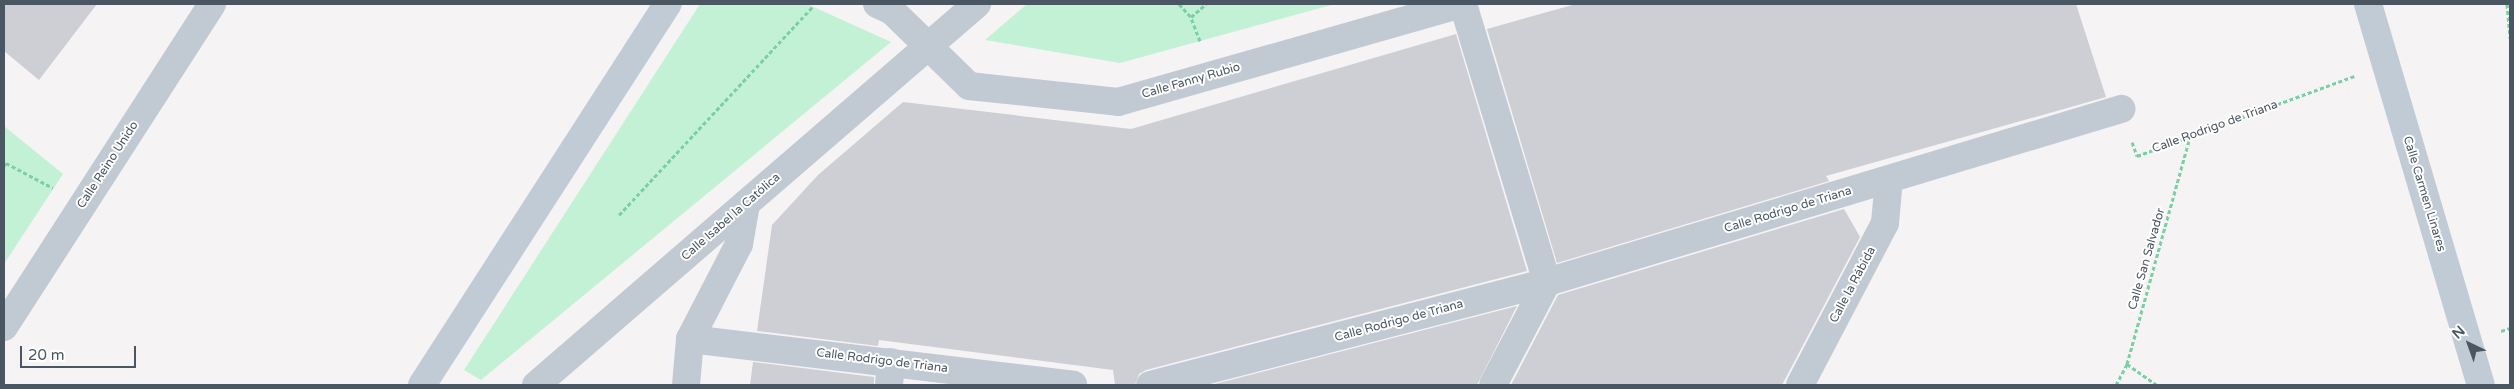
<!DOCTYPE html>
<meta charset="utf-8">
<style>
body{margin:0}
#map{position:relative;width:2514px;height:389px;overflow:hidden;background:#f5f3f3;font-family:"Varela Round",sans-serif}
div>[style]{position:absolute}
.green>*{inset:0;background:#c3f1d5}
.building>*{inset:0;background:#cdcfd5}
.path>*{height:3px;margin-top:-1.5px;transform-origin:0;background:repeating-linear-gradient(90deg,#7ad0a6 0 4px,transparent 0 6.5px)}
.street>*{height:28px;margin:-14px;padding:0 14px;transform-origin:14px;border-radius:14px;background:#c1cad2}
.secondary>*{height:28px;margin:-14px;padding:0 14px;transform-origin:14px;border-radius:14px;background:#c1cbd6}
span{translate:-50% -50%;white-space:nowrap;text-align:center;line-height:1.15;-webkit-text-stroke:4px #fff;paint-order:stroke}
.street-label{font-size:12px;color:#4a5661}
.frame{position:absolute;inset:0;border:5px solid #4a5661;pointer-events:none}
.north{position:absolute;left:2444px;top:319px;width:50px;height:50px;-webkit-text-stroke:4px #fff;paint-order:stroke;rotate:318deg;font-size:14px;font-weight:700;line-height:20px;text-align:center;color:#4a5661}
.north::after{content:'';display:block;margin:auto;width:18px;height:22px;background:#4a5661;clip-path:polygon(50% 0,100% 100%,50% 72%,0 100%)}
.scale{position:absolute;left:20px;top:346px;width:116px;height:22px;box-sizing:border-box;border:2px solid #4a5661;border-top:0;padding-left:6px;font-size:15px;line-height:18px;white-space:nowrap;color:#4a5661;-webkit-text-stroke:4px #fff;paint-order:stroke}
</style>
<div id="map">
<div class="green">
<i style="clip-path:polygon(700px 4px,807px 4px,891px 42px,481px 380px,464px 370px)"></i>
<i style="clip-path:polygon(1027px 4px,1335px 4px,1120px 63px,985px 40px)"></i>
<i style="clip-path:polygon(4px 126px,63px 174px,4px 264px)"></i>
</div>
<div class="building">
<i style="clip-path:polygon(4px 4px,97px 4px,39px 80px,4px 51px)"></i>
<i style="clip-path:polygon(1576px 4px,2076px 4px,2106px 97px,1826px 176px,1829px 181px,1557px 263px,1487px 29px)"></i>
<i style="clip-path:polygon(1456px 34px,1527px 271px,1146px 370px,1139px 374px,1135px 385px,1115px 385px,1113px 370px,879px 340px,878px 346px,757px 331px,772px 225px,818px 175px,903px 102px,1131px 129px)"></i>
<i style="clip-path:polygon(1844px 209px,1860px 237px,1782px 385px,1511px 385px,1558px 295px)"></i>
<i style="clip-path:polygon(1517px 306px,1477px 385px,1211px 385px)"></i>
<i style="clip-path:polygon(753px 362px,874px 377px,874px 385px,750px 385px)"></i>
</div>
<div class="path">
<i style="left:1179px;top:4px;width:18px;rotate:47deg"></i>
<i style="left:2507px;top:4px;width:34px;rotate:85deg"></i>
<i style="left:1200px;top:41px;width:26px;rotate:-111deg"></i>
<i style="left:1191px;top:17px;width:20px;rotate:-41deg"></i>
<i style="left:2132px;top:142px;width:15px;rotate:70deg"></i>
<i style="left:2137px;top:156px;width:232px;rotate:-20.2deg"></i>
<i style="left:4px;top:166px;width:4px;rotate:-56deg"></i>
<i style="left:6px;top:163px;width:53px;rotate:28deg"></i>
<i style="left:619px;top:215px;width:285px;rotate:-47.1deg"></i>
<i style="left:2501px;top:331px;width:9px;rotate:-18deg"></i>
<i style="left:2127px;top:364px;width:37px;rotate:35deg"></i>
<i style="left:2116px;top:385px;width:24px;rotate:-62deg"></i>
<i style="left:2127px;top:364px;width:236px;rotate:-74.5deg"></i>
</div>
<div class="street">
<i style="left:877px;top:4px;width:17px;rotate:25deg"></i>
<i style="left:892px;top:11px;width:107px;rotate:44.2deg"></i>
<i style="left:969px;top:86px;width:150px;rotate:6.1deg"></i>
<i style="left:1118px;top:102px;width:359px;rotate:-15.9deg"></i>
<i style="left:1463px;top:4px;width:290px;rotate:73.2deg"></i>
<i style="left:1547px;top:282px;width:116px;rotate:117.7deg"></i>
<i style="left:4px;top:327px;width:384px;rotate:-57.2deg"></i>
<i style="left:690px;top:339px;width:386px;rotate:6.8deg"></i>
<i style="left:536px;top:385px;width:583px;rotate:-40.83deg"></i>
<i style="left:686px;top:385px;width:46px;rotate:-85deg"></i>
<i style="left:690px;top:339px;width:107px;rotate:-62.7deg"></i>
<i style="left:739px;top:244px;width:41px;rotate:-80.1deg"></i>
<i style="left:889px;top:385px;width:23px;rotate:-85deg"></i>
<i style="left:1150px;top:385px;width:410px;rotate:-14.5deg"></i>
<i style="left:1547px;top:282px;width:600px;rotate:-16.77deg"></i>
<i style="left:1800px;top:385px;width:183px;rotate:-62.3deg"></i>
<i style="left:1885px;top:223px;width:44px;rotate:-84.8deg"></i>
</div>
<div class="secondary">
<i style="left:2368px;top:4px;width:397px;rotate:73.5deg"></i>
<i style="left:422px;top:385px;width:454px;rotate:-57.2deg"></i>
</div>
<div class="street-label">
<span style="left:1191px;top:81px;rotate:-16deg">Calle Fanny Rubio</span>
<span style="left:2215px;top:127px;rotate:-20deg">Calle Rodrigo de Triana</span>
<span style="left:108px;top:165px;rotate:-57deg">Calle Reino Unido</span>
<span style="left:2424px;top:194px;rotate:73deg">Calle Carmen Linares</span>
<span style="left:1788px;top:210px;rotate:-17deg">Calle Rodrigo de Triana</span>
<span style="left:731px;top:217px;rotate:-41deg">Calle Isabel la Católica</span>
<span style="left:2147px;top:259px;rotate:-74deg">Calle San Salvador</span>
<span style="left:1853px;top:285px;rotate:-62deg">Calle la Rábida</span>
<span style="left:1399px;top:321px;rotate:-15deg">Calle Rodrigo de Triana</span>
<span style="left:882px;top:361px;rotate:7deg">Calle Rodrigo de Triana</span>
</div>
<div class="frame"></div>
<div class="north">N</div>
<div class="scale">20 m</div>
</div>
